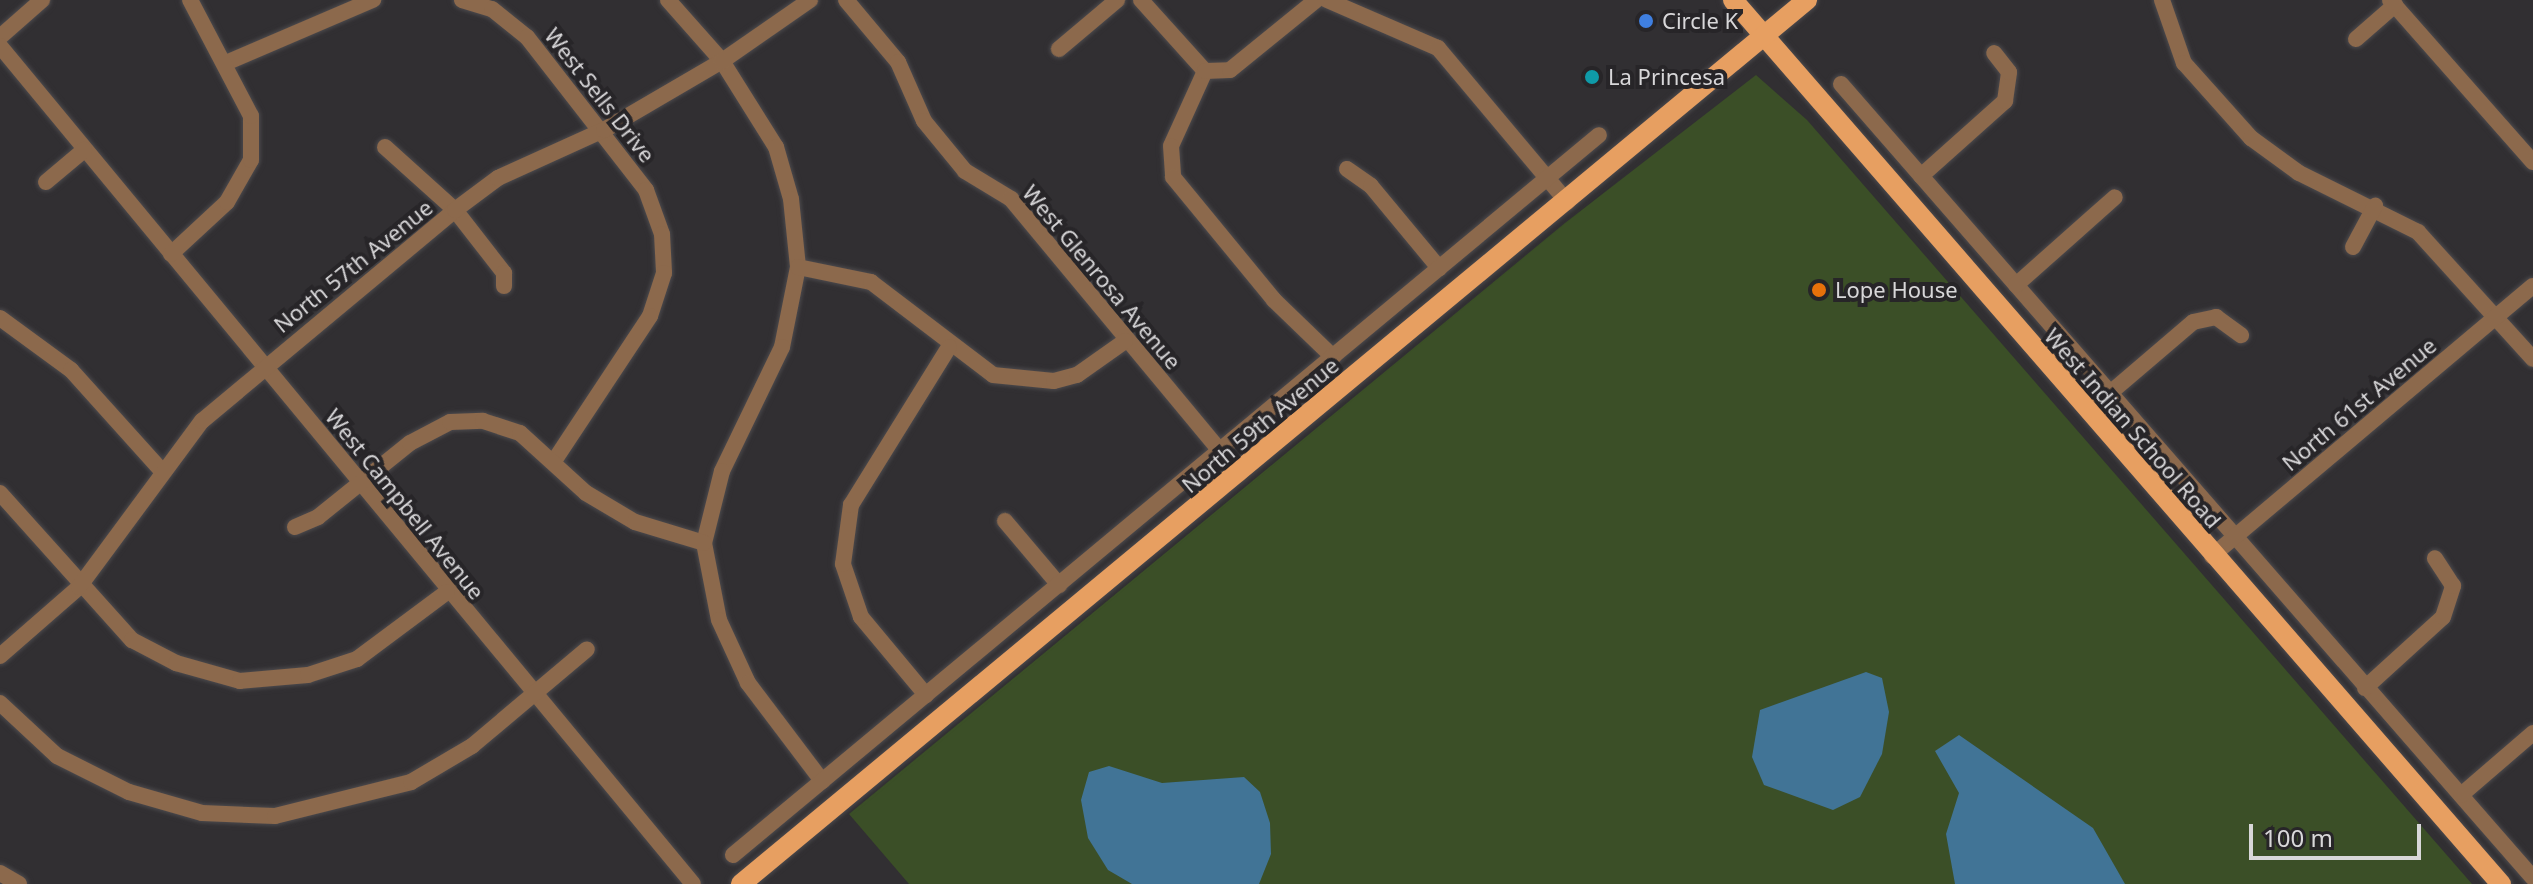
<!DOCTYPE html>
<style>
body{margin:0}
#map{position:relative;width:2533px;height:884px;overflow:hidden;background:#312f32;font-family:"Noto Sans",sans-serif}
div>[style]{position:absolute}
.green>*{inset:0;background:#3b4f27}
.water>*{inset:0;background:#417496}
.roads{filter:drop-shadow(0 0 2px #4c4a4d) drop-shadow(0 0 2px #4c4a4d)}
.minor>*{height:16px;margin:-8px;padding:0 8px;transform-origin:8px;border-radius:8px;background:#8c694c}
.major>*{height:20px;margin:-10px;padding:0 10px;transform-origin:10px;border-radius:10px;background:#e79f61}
.dots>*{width:22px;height:22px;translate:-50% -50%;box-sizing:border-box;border:4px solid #272528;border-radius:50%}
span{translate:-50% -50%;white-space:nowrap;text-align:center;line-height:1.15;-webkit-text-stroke:8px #272528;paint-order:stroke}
.poi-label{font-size:22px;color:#d8d7d9}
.left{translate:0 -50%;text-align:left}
.street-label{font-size:22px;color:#d8d7d9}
.scale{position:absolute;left:2249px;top:824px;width:172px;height:36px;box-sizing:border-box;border:4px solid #d8d7d9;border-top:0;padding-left:10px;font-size:24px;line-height:28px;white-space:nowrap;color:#d8d7d9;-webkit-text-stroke:6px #272528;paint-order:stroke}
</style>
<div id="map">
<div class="green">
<i style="clip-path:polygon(1756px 75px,1807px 120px,2472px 884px,909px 884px,849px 814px,1565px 223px)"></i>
</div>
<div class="water">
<i style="clip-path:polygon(1866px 672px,1882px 678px,1889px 712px,1882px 754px,1860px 797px,1833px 810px,1764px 785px,1752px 757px,1760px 710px)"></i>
<i style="clip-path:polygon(1959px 735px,2093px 828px,2125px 884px,1955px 884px,1946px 834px,1959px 793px,1935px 751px)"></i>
<i style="clip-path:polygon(1109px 766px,1162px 783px,1244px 777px,1260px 792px,1270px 823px,1271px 854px,1259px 884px,1132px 884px,1108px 870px,1088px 838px,1081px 800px,1089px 772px)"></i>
</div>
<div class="roads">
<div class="minor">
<i style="left:462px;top:0;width:31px;rotate:17deg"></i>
<i style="left:492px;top:9px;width:45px;rotate:38.7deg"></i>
<i style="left:527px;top:37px;width:194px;rotate:52.1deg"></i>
<i style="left:646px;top:190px;width:47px;rotate:70deg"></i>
<i style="left:662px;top:234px;width:39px;rotate:87deg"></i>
<i style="left:664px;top:273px;width:45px;rotate:108deg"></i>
<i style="left:650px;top:316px;width:174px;rotate:123.5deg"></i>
<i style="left:668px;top:0;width:81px;rotate:48.5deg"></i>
<i style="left:722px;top:61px;width:102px;rotate:57.9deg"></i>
<i style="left:776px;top:147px;width:54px;rotate:73.9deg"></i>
<i style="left:791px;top:199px;width:68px;rotate:84.1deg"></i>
<i style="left:798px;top:267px;width:82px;rotate:101.3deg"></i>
<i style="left:782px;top:347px;width:138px;rotate:115.8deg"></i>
<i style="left:722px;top:471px;width:74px;rotate:104deg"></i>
<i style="left:704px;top:543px;width:78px;rotate:79deg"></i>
<i style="left:719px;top:620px;width:69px;rotate:65.3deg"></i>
<i style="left:748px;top:683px;width:123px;rotate:52.9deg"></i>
<i style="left:846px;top:0;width:81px;rotate:50deg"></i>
<i style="left:898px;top:62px;width:64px;rotate:66.2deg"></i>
<i style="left:924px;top:121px;width:65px;rotate:50.6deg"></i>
<i style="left:965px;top:171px;width:54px;rotate:31.3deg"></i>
<i style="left:1011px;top:199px;width:357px;rotate:50.3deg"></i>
<i style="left:1141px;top:0;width:96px;rotate:48deg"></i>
<i style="left:1205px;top:71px;width:82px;rotate:114.4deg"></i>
<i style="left:1171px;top:146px;width:31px;rotate:86deg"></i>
<i style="left:1173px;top:177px;width:159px;rotate:50.6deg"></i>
<i style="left:1274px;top:300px;width:82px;rotate:44deg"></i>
<i style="left:1327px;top:0;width:121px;rotate:23.4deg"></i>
<i style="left:1438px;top:48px;width:201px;rotate:50deg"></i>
<i style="left:2162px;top:0;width:67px;rotate:70.8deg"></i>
<i style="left:2184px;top:63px;width:101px;rotate:48.2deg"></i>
<i style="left:2251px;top:138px;width:59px;rotate:36.1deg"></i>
<i style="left:2299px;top:173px;width:133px;rotate:26.4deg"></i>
<i style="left:2418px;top:232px;width:171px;rotate:47.8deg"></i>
<i style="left:2390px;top:0;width:216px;rotate:48.6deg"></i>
<i style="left:0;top:37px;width:56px;rotate:-41.4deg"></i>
<i style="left:2356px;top:39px;width:52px;rotate:-41.1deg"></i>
<i style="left:0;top:46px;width:1087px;rotate:50.41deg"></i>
<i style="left:1059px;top:49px;width:76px;rotate:-40.2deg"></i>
<i style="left:228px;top:62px;width:158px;rotate:-23.2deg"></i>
<i style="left:1205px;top:71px;width:25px;rotate:-2deg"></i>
<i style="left:1230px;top:70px;width:111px;rotate:-39.1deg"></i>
<i style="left:1841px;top:84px;width:1053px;rotate:48.93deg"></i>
<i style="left:385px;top:147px;width:94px;rotate:42deg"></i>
<i style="left:455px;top:210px;width:80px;rotate:52.1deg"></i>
<i style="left:504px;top:273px;width:13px;rotate:90deg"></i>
<i style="left:1347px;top:169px;width:29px;rotate:35deg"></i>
<i style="left:1371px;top:186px;width:107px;rotate:50.3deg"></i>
<i style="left:1921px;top:176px;width:113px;rotate:-41.8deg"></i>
<i style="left:2005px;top:101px;width:29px;rotate:-82deg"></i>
<i style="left:2009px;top:72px;width:24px;rotate:-128deg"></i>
<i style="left:46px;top:182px;width:50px;rotate:-40.1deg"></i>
<i style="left:2353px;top:247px;width:47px;rotate:-61.8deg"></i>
<i style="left:171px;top:254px;width:76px;rotate:-42.9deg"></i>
<i style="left:227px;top:202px;width:48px;rotate:-60.3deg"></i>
<i style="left:251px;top:160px;width:44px;rotate:-90deg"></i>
<i style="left:251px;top:116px;width:131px;rotate:-117.7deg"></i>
<i style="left:798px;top:267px;width:75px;rotate:11.6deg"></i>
<i style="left:871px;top:282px;width:153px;rotate:37.3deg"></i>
<i style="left:993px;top:375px;width:61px;rotate:5.6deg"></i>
<i style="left:1054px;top:381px;width:24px;rotate:-15deg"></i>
<i style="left:1077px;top:375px;width:59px;rotate:-35.3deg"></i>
<i style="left:2016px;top:285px;width:132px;rotate:-41.6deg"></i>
<i style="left:0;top:318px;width:88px;rotate:36.2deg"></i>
<i style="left:71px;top:370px;width:133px;rotate:48deg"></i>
<i style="left:2110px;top:393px;width:109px;rotate:-40.5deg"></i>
<i style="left:2193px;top:322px;width:24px;rotate:-12deg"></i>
<i style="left:2216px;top:317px;width:31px;rotate:36deg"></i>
<i style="left:0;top:493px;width:198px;rotate:48.1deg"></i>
<i style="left:132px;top:640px;width:50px;rotate:27.6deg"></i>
<i style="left:176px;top:663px;width:66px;rotate:15.7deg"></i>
<i style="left:240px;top:681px;width:68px;rotate:-5deg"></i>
<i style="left:308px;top:675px;width:52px;rotate:-18.1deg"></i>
<i style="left:357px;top:659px;width:112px;rotate:-36.7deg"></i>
<i style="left:1005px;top:521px;width:84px;rotate:49.8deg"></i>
<i style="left:295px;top:527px;width:25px;rotate:-23deg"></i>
<i style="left:318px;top:517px;width:118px;rotate:-38.8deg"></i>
<i style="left:410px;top:443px;width:45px;rotate:-27.7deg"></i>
<i style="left:450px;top:422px;width:33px;rotate:-2deg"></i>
<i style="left:483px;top:421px;width:39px;rotate:18deg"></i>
<i style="left:520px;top:433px;width:89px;rotate:42.3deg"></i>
<i style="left:586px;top:493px;width:57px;rotate:30.6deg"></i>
<i style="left:635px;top:522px;width:72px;rotate:16.9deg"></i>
<i style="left:2212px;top:556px;width:419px;rotate:-40.1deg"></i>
<i style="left:0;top:656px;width:105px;rotate:-41.1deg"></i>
<i style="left:79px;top:587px;width:207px;rotate:-53.5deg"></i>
<i style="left:202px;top:421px;width:329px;rotate:-39.8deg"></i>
<i style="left:455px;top:210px;width:54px;rotate:-36.7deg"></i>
<i style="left:498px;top:178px;width:116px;rotate:-24.4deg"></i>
<i style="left:604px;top:130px;width:137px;rotate:-30.3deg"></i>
<i style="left:722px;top:61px;width:107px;rotate:-34.7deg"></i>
<i style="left:2365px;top:688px;width:105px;rotate:-42.3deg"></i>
<i style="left:2443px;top:617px;width:33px;rotate:-72deg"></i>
<i style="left:2453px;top:586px;width:33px;rotate:-123deg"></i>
<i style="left:926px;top:695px;width:102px;rotate:-129.8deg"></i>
<i style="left:861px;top:617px;width:56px;rotate:-108.8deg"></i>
<i style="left:843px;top:564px;width:60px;rotate:-82.3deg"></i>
<i style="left:851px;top:505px;width:186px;rotate:-58.2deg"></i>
<i style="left:0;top:703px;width:78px;rotate:42.9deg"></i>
<i style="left:57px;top:756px;width:80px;rotate:26.6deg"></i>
<i style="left:129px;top:792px;width:76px;rotate:16deg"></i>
<i style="left:202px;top:813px;width:73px;rotate:2.4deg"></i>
<i style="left:275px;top:816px;width:140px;rotate:-14deg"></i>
<i style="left:411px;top:782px;width:71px;rotate:-30.5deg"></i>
<i style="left:472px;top:746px;width:150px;rotate:-40.1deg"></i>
<i style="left:2461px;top:795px;width:95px;rotate:-40.7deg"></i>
<i style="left:733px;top:855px;width:1126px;rotate:-39.74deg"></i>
<i style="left:0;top:873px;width:22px;rotate:30deg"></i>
</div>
<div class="major">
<i style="left:1733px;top:0;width:1171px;rotate:49.02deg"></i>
<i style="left:741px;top:884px;width:1385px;rotate:-39.67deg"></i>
</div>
</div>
<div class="dots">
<i style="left:1646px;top:21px;background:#3f7fe0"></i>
<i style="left:1592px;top:77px;background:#0f9aa8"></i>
<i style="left:1819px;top:290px;background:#e8710a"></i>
</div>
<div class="poi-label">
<span class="left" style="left:1662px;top:21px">Circle K</span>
<span class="left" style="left:1608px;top:77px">La Princesa</span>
<span class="left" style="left:1835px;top:290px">Lope House</span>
</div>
<div class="street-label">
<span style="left:600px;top:95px;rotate:52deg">West Sells Drive</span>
<span style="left:353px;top:266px;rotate:-39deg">North 57th Avenue</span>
<span style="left:1102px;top:277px;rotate:50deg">West Glenrosa Avenue</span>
<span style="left:2359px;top:404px;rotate:-40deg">North 61st Avenue</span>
<span style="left:1260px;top:425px;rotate:-40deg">North 59th Avenue</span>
<span style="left:2133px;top:428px;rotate:49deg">West Indian School Road</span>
<span style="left:405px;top:504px;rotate:51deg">West Campbell Avenue</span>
</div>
<div class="scale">100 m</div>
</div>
